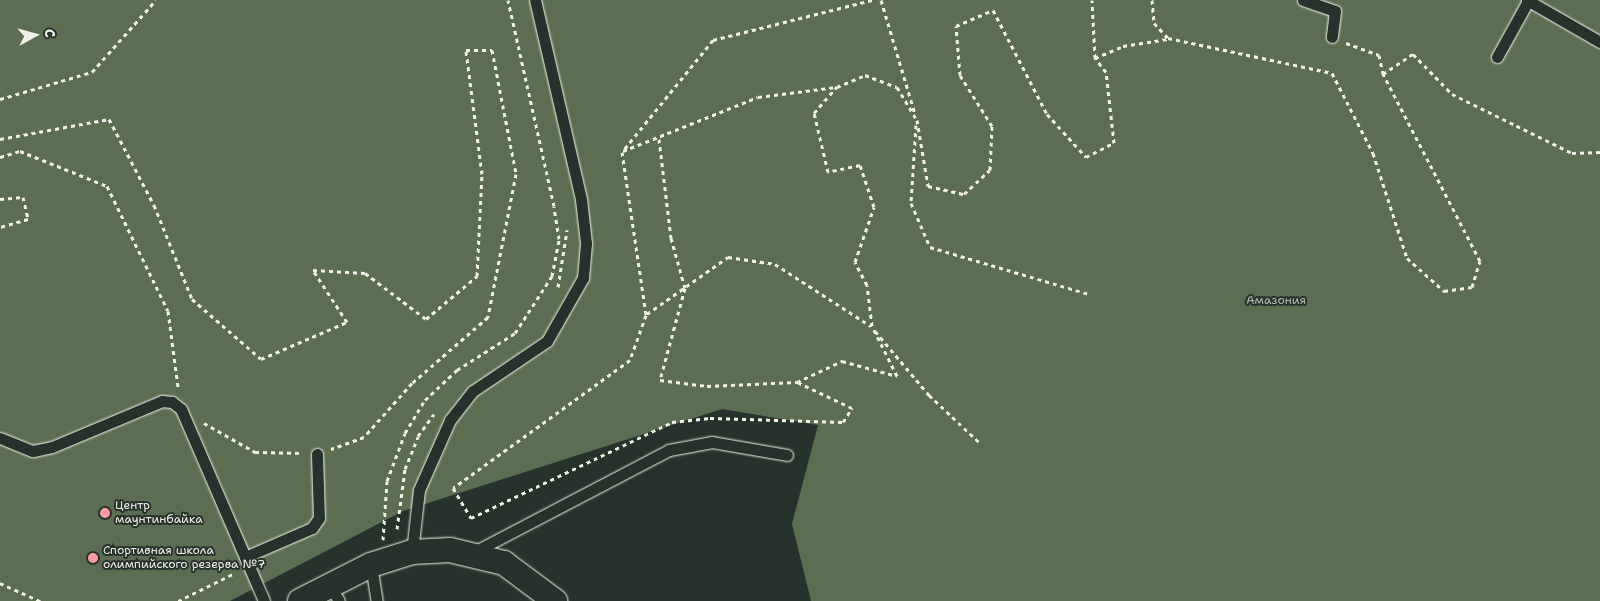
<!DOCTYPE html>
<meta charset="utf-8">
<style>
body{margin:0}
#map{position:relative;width:1600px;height:601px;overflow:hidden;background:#26332d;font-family:"Shantell Sans",sans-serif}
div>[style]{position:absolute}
.green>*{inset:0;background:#5c6e51}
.path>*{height:3px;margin-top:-1.5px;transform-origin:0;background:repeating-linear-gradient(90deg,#f4f1e8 0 4px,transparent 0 8px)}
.roads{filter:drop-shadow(0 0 1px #f4f1e8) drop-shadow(0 0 1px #f4f1e8)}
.service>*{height:11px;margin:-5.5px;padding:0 5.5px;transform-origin:5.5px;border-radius:5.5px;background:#26332d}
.minor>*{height:24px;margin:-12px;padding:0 12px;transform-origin:12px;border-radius:12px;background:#26332d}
.dots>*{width:14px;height:14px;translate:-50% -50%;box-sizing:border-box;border:2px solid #26332d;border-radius:50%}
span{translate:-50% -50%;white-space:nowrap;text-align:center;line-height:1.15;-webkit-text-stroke:4px #26332d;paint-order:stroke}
.park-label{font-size:12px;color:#b7bdac}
.poi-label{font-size:12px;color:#f4f1e8}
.left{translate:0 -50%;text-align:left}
.north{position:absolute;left:10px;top:10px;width:50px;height:50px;-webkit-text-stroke:4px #26332d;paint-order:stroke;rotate:83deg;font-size:14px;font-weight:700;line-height:20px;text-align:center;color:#f4f1e8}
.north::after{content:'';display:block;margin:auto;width:18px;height:22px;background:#f4f1e8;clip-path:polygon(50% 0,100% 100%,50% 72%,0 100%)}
</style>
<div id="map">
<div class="green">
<i style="clip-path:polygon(0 0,1600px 0,1600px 601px,811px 601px,792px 524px,818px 425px,722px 409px,403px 511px,230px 601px,0 601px)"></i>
</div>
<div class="path">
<i style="left:872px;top:0;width:164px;rotate:165.9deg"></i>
<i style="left:713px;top:40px;width:144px;rotate:129.1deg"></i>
<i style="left:622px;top:152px;width:165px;rotate:81.6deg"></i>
<i style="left:646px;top:315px;width:48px;rotate:109.6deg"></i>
<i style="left:630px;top:360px;width:218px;rotate:144.1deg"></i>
<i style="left:453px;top:488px;width:35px;rotate:59deg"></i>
<i style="left:471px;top:518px;width:223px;rotate:-25.5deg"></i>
<i style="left:672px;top:422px;width:38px;rotate:-6deg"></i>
<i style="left:710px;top:418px;width:133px;rotate:1.7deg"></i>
<i style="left:843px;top:422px;width:17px;rotate:-57deg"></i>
<i style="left:852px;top:408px;width:61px;rotate:-154.7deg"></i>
<i style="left:797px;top:382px;width:50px;rotate:-25deg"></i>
<i style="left:842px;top:361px;width:57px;rotate:15.3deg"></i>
<i style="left:897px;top:376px;width:56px;rotate:-116.6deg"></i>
<i style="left:872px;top:326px;width:41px;rotate:-97deg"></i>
<i style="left:867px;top:285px;width:26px;rotate:-118deg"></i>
<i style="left:855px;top:262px;width:58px;rotate:-70.9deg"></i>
<i style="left:874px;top:207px;width:44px;rotate:-108.4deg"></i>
<i style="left:860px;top:165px;width:33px;rotate:168deg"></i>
<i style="left:828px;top:172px;width:61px;rotate:-103.3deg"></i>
<i style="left:814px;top:113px;width:35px;rotate:-49deg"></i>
<i style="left:837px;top:87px;width:30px;rotate:-23deg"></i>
<i style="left:865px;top:75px;width:34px;rotate:21deg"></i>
<i style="left:897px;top:87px;width:39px;rotate:59deg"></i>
<i style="left:917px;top:120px;width:67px;rotate:80.5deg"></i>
<i style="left:928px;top:186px;width:37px;rotate:13deg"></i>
<i style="left:964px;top:194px;width:35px;rotate:-43deg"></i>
<i style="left:990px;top:170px;width:44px;rotate:-87.4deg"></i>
<i style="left:992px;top:126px;width:60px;rotate:-122.1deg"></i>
<i style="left:960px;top:75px;width:49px;rotate:-94.7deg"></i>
<i style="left:956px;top:26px;width:40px;rotate:-23.4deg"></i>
<i style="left:993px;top:10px;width:117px;rotate:62.6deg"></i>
<i style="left:1047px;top:114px;width:58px;rotate:47.8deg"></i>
<i style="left:1086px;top:157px;width:31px;rotate:-27deg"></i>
<i style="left:1114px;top:143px;width:71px;rotate:-96.4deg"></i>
<i style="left:1106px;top:72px;width:18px;rotate:-128deg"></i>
<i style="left:1095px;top:58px;width:58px;rotate:-93deg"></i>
<i style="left:881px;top:0;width:119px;rotate:73.4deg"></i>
<i style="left:1152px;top:0;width:23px;rotate:85deg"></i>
<i style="left:1154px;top:23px;width:21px;rotate:47deg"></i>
<i style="left:1168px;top:38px;width:168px;rotate:12deg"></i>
<i style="left:1332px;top:73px;width:90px;rotate:62.9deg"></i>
<i style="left:1373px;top:153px;width:110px;rotate:72.1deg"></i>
<i style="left:1407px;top:258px;width:50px;rotate:41.7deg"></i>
<i style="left:1444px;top:291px;width:28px;rotate:-8deg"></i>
<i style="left:1472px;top:287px;width:27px;rotate:-73deg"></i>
<i style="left:1480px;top:261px;width:211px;rotate:-117.4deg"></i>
<i style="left:1383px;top:74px;width:36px;rotate:-34deg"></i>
<i style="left:1413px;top:54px;width:56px;rotate:45.7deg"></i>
<i style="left:1452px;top:94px;width:134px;rotate:26.2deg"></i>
<i style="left:1572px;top:153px;width:28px;rotate:-2deg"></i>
<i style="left:1346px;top:43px;width:35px;rotate:20deg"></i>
<i style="left:1379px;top:55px;width:19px;rotate:78deg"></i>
<i style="left:1095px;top:58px;width:30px;rotate:-23deg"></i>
<i style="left:1123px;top:46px;width:45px;rotate:-9deg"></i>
<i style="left:0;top:99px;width:96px;rotate:-16.4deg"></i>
<i style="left:92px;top:72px;width:96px;rotate:-48.4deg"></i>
<i style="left:916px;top:125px;width:78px;rotate:93.7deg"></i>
<i style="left:911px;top:203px;width:48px;rotate:66.6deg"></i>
<i style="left:930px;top:247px;width:166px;rotate:16.5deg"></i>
<i style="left:0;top:139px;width:111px;rotate:-10.4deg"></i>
<i style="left:109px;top:119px;width:97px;rotate:62.4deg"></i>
<i style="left:154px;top:205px;width:101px;rotate:68deg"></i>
<i style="left:192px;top:299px;width:91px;rotate:41deg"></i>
<i style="left:261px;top:359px;width:94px;rotate:-23.3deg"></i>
<i style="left:347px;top:322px;width:62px;rotate:-123.2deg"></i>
<i style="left:313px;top:270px;width:52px;rotate:3.3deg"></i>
<i style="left:365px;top:273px;width:76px;rotate:37deg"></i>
<i style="left:426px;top:319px;width:67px;rotate:-40.1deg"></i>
<i style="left:477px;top:276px;width:102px;rotate:-87.2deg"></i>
<i style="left:482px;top:174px;width:125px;rotate:-97.4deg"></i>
<i style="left:466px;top:50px;width:26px"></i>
<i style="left:492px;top:50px;width:126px;rotate:79deg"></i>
<i style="left:516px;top:174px;width:146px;rotate:101.1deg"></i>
<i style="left:488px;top:317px;width:101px;rotate:139deg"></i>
<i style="left:412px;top:383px;width:72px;rotate:131.6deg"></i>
<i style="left:364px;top:437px;width:35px;rotate:160deg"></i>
<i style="left:659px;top:139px;width:100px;rotate:83.1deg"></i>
<i style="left:671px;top:238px;width:52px;rotate:74.4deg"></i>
<i style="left:685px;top:288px;width:95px;rotate:105.2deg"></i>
<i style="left:660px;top:380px;width:47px;rotate:7.3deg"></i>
<i style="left:707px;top:386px;width:90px;rotate:-2.5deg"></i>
<i style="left:623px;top:151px;width:145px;rotate:-21.8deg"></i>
<i style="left:758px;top:97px;width:79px;rotate:-7.3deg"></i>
<i style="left:0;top:157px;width:21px;rotate:-17deg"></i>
<i style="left:20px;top:151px;width:94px;rotate:21.9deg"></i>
<i style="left:107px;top:186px;width:139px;rotate:64deg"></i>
<i style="left:168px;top:311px;width:77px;rotate:82.5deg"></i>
<i style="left:0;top:199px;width:23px;rotate:-5deg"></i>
<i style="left:23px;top:197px;width:23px;rotate:77deg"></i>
<i style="left:28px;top:219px;width:29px;rotate:164deg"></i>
<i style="left:558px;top:287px;width:58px;rotate:-81deg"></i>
<i style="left:647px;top:314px;width:99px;rotate:-35.1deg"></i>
<i style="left:728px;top:257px;width:48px;rotate:8.5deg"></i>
<i style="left:775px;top:264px;width:114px;rotate:32.9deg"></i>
<i style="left:875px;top:331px;width:84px;rotate:49.8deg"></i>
<i style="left:929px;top:395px;width:70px;rotate:43.3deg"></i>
<i style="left:204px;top:423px;width:59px;rotate:29.6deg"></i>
<i style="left:255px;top:452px;width:48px;rotate:1.2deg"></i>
<i style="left:397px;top:529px;width:61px;rotate:-82.4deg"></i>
<i style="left:405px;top:469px;width:35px;rotate:-68deg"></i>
<i style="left:418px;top:436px;width:27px;rotate:-54deg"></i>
<i style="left:383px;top:540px;width:59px;rotate:-86.1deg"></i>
<i style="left:387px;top:481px;width:51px;rotate:-69.4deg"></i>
<i style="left:405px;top:433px;width:39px;rotate:-59deg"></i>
<i style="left:425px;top:400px;width:44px;rotate:-43.2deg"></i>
<i style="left:457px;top:370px;width:69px;rotate:-32.5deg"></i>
<i style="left:515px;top:333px;width:68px;rotate:-57deg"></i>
<i style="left:552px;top:276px;width:38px;rotate:-79deg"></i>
<i style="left:559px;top:239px;width:33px;rotate:-99deg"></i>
<i style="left:554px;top:206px;width:211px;rotate:-102.6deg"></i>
<i style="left:0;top:583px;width:44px;rotate:24.2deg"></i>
<i style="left:178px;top:601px;width:64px;rotate:-26.2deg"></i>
</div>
<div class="roads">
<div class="service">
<i style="left:1303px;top:0;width:34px;rotate:19deg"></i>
<i style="left:1335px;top:11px;width:26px;rotate:97deg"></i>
<i style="left:1527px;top:0;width:84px;rotate:29.9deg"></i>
<i style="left:1497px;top:57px;width:64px;rotate:-61deg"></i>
<i style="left:0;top:438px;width:35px;rotate:22deg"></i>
<i style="left:33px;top:451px;width:19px;rotate:-12deg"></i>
<i style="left:52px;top:447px;width:119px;rotate:-22.7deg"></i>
<i style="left:162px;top:401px;width:10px;rotate:6deg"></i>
<i style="left:172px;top:402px;width:11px;rotate:38deg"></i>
<i style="left:181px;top:409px;width:209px;rotate:66.6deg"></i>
<i style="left:412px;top:552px;width:62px;rotate:-83.6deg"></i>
<i style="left:419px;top:490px;width:77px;rotate:-66.1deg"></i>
<i style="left:450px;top:420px;width:37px;rotate:-52deg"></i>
<i style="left:473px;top:391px;width:89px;rotate:-34deg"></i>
<i style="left:547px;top:341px;width:73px;rotate:-60.3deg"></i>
<i style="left:583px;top:278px;width:35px;rotate:-85deg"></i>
<i style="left:586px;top:243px;width:44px;rotate:-96.5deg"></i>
<i style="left:581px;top:199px;width:204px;rotate:-103deg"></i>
<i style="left:472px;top:553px;width:222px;rotate:-27.6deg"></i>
<i style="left:669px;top:450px;width:44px;rotate:-10.5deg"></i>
<i style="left:712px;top:442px;width:76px;rotate:9.8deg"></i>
<i style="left:245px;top:557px;width:73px;rotate:-23.4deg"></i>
<i style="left:312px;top:528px;width:12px;rotate:-55deg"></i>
<i style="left:319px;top:518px;width:64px;rotate:-91.8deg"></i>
<i style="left:371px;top:565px;width:36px;rotate:81deg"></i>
<i style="left:330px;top:586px;width:17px;rotate:59deg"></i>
</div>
<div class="minor">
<i style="left:300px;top:601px;width:80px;rotate:-26.9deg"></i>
<i style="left:371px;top:565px;width:43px;rotate:-17.6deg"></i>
<i style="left:412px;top:552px;width:38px;rotate:-3deg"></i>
<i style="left:450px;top:550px;width:56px;rotate:13.5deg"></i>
<i style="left:504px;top:563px;width:64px;rotate:36.7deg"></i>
</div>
</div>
<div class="dots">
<i style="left:105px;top:513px;background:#ff9aa2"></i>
<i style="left:93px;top:558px;background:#ff9aa2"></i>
</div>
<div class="park-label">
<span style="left:1276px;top:301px">Амазония</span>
</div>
<div class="poi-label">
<span class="left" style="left:115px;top:513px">Центр<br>маунтинбайка</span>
<span class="left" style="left:103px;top:558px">Спортивная школа<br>олимпийского резерва №7</span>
</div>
<div class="north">С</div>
</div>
